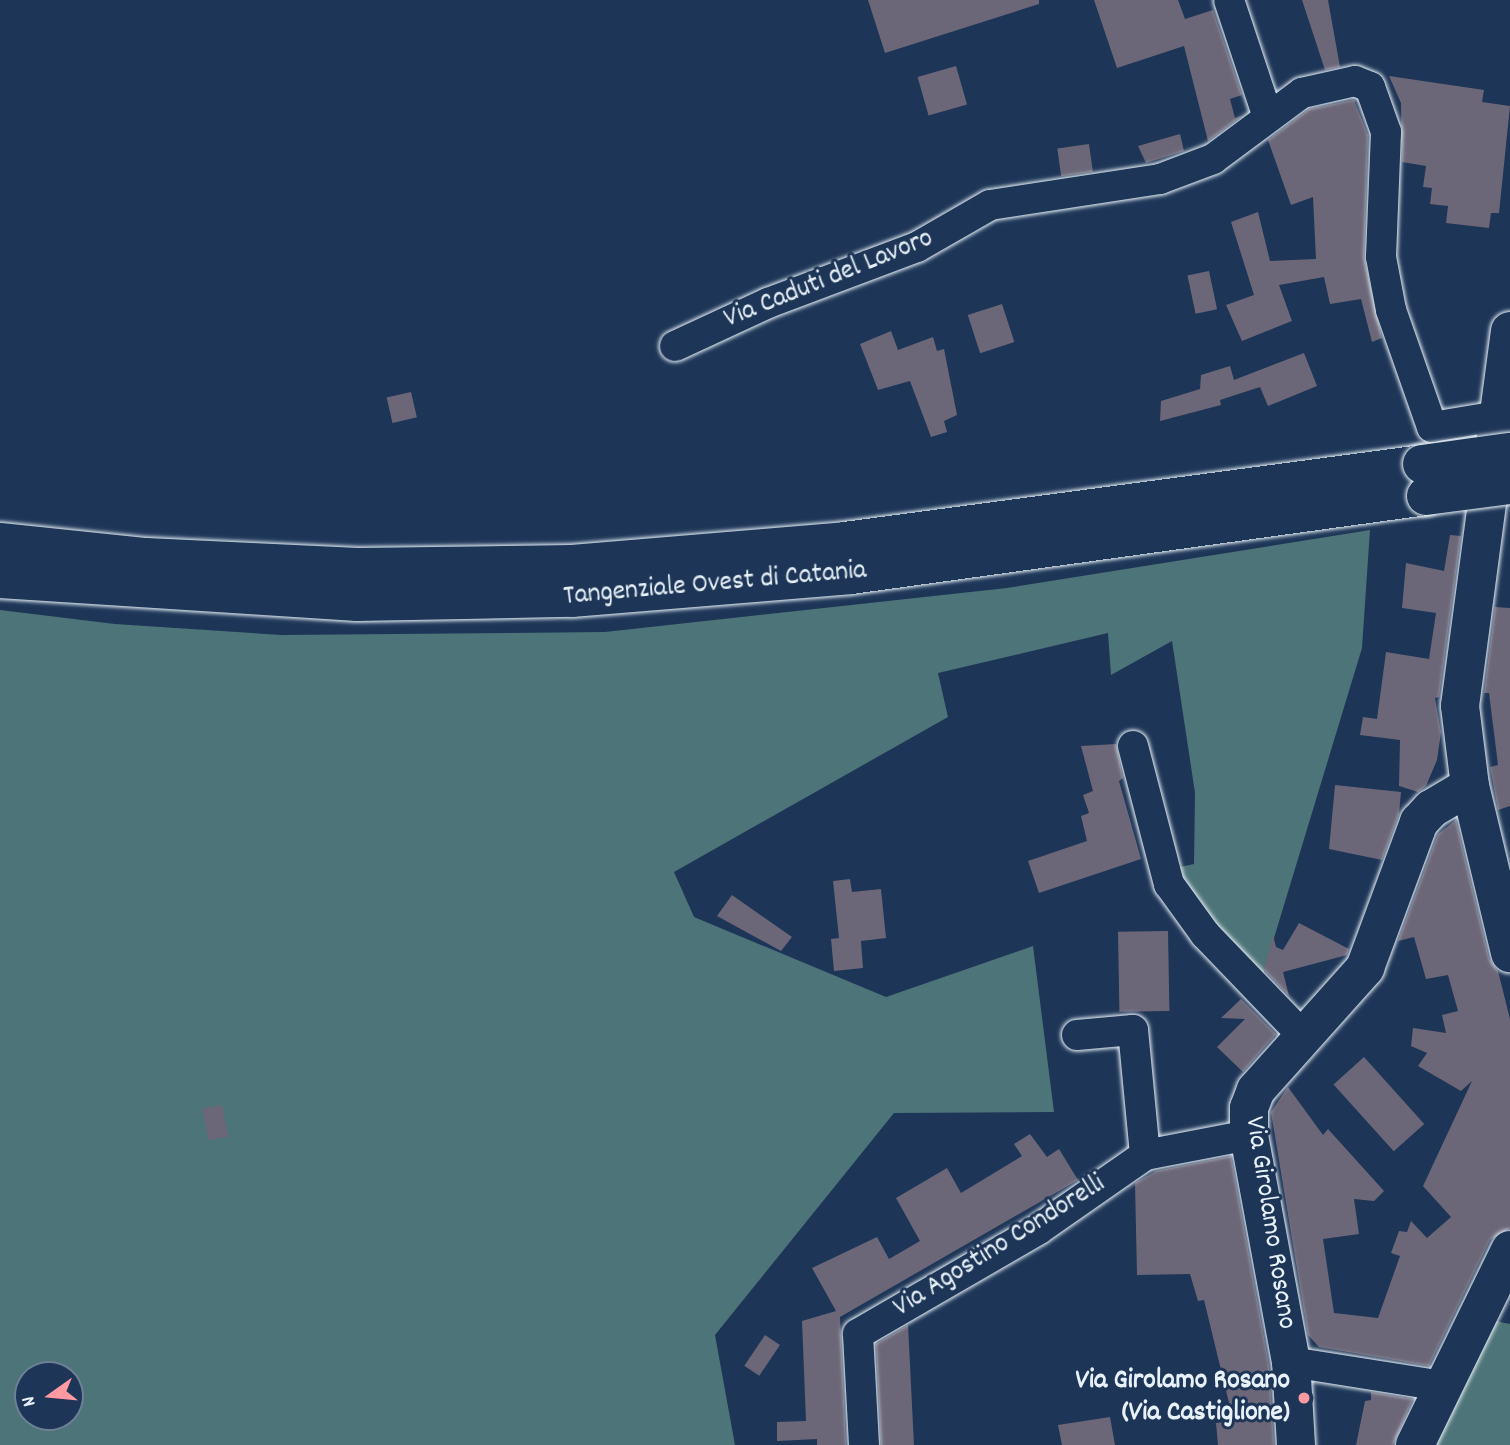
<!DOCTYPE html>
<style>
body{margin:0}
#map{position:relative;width:1510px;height:1445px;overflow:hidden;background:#1d3557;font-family:Dekko,sans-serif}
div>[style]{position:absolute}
.green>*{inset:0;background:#4d7478}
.building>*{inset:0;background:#6c6778;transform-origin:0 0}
.roads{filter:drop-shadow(0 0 2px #e8f1f8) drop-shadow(0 0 2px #e8f1f8)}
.minor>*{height:30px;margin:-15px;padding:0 15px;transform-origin:15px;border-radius:15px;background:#1d3557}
.major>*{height:38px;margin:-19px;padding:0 19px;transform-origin:19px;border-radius:19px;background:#1d3557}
.highway>*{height:38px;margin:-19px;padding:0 19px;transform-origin:19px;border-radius:19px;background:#1d3557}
.bridges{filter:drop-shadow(0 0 2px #e8f1f8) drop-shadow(0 0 2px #e8f1f8)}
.highway-bridge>*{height:38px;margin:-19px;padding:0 19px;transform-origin:19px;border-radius:19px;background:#1d3557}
.dots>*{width:19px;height:19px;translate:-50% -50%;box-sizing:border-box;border:4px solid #1d3557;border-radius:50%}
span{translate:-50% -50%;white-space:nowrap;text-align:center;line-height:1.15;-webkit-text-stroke:6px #1d3557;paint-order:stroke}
.street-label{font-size:28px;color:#e8f1f8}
.poi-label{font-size:28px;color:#e8f1f8;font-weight:700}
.right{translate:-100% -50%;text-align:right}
.north{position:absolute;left:14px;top:1361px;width:70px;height:70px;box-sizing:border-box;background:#1d3557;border:2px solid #6e8097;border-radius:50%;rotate:255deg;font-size:19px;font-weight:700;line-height:28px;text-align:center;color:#e8f1f8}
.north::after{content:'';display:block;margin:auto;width:24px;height:32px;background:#ff9aa2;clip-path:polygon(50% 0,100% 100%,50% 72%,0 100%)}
</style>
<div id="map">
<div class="green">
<i style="clip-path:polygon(evenodd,1370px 530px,1362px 648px,1261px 981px,1171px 869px,1194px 864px,1195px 793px,1172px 641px,1111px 675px,1108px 633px,938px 673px,948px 717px,674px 872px,694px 917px,886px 997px,1033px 946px,1054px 1112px,894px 1113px,715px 1335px,735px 1445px,0 1445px,0 610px,115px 624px,281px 635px,605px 632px,1007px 588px,1370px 530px,28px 1375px,70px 1375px,70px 1417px,28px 1417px,28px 1375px)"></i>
<i style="clip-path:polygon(1495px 1321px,1510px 1324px,1510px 1445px,1430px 1445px)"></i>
</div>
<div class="building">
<i style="clip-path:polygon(868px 0,1039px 0,1039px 4px,885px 53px)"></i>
<i style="clip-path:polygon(1094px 0,1178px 0,1185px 19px,1213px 10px,1242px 95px,1230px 99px,1235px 118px,1242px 116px,1208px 141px,1184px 46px,1117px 68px)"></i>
<i style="clip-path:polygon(1302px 0,1328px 0,1340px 67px,1325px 70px)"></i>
<i style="left:956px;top:66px;width:40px;height:40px;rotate:74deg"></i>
<i style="clip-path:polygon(1389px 76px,1484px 90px,1482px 102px,1510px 106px,1499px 213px,1491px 213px,1489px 228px,1446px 223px,1448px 206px,1430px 204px,1432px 188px,1423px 187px,1426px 166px,1402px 162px,1401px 103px)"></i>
<i style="clip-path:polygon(1354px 100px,1368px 135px,1364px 257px,1382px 338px,1372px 342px,1361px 299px,1330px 304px,1324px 277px,1279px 285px,1292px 321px,1242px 341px,1226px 305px,1254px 295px,1231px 222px,1258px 212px,1270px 261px,1316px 259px,1313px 197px,1291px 205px,1268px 140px,1309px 109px)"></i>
<i style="clip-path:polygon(1180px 134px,1184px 151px,1146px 163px,1138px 146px)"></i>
<i style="left:1089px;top:144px;width:28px;height:32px;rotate:82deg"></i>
<i style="left:1209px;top:271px;width:39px;height:22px;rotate:78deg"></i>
<i style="left:1002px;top:304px;width:40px;height:36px;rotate:72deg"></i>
<i style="clip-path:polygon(891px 331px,898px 350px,933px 337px,937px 351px,944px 349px,957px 415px,944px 421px,947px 432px,931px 437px,910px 381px,878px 390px,860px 344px)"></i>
<i style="clip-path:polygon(1304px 353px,1317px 386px,1268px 406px,1260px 387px,1220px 400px,1221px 405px,1160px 421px,1161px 401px,1200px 389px,1201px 375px,1230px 366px,1234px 380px)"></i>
<i style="left:411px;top:392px;width:26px;height:25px;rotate:77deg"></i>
<i style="clip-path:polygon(1450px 535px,1461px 536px,1439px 697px,1435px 698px,1441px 732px,1437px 760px,1426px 786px,1418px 792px,1399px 786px,1400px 740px,1360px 735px,1363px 717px,1377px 719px,1386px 652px,1429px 659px,1436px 613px,1402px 608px,1406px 563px,1444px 571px)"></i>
<i style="clip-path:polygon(1495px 607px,1510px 608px,1510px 806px,1498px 810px,1490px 767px,1498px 765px,1489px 693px,1484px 693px)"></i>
<i style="clip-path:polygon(1116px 744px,1123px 778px,1119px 781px,1141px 859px,1039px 893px,1028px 861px,1087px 841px,1081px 816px,1089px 813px,1083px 795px,1093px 791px,1081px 746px)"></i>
<i style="clip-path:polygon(1335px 785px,1401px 792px,1399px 814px,1382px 860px,1329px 849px)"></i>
<i style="clip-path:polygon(1456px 820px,1489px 958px,1498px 971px,1510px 1019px,1510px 1228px,1490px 1240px,1429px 1366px,1319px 1347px,1308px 1335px,1271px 1112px,1288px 1087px,1323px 1135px,1328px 1129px,1384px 1191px,1374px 1201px,1354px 1199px,1359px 1234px,1323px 1239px,1334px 1313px,1378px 1318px,1400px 1256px,1391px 1253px,1399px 1231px,1407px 1232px,1411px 1221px,1427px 1238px,1451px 1217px,1423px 1186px,1472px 1081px,1461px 1091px,1418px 1066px,1427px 1053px,1411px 1046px,1413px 1028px,1446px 1033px,1442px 1015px,1458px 1011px,1448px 975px,1426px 979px,1414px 937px,1398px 941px,1438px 834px)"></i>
<i style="clip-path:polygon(850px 879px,852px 892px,881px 889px,886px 938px,861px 941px,863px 968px,834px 971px,831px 939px,839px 938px,833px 881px)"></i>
<i style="clip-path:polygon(732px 895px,792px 937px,781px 951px,717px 916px)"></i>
<i style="clip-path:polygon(1299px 923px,1349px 949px,1347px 955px,1283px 972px,1289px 996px,1264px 970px,1273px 935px,1276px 947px,1283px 950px)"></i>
<i style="left:1168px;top:931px;width:80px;height:50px;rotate:89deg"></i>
<i style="clip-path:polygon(1241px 999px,1276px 1034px,1243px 1072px,1217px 1047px,1245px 1019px,1221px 1018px)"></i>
<i style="left:1364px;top:1057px;width:90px;height:41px;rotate:48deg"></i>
<i style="left:222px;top:1105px;width:32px;height:20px;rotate:79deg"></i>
<i style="clip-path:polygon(1030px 1134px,1047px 1157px,1059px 1149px,1078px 1180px,840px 1317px,846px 1445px,817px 1445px,817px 1439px,777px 1441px,777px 1422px,806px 1421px,802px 1321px,836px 1311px,812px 1268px,877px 1237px,889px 1259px,920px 1241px,896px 1198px,947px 1168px,961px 1193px,1022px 1156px,1014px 1144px)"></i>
<i style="clip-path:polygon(1231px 1156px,1269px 1365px,1274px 1445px,1218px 1445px,1216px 1423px,1223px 1422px,1219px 1408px,1230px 1407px,1204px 1300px,1198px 1301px,1190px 1274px,1137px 1275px,1135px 1183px,1156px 1171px)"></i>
<i style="clip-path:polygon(908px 1325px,914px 1445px,881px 1445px,876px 1344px)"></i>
<i style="left:765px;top:1335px;width:18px;height:37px;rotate:34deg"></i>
<i style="clip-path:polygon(1371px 1392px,1413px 1399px,1393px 1445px,1356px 1445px,1365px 1401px,1371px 1400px)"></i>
<i style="clip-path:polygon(1110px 1417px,1115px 1445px,1062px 1445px,1058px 1425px)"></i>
</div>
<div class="roads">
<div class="minor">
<i style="left:1229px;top:0;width:123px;rotate:71.6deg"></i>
<i style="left:675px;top:346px;width:102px;rotate:-24.8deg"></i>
<i style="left:768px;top:303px;width:159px;rotate:-20.6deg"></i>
<i style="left:917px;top:247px;width:84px;rotate:-29.9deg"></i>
<i style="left:990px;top:205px;width:172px;rotate:-8.7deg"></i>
<i style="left:1160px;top:179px;width:57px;rotate:-20.7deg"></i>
<i style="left:1213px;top:159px;width:111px;rotate:-36.6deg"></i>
<i style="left:1302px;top:93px;width:54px;rotate:-12.8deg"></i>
<i style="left:1355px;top:81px;width:16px;rotate:22deg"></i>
<i style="left:1370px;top:87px;width:48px;rotate:70.4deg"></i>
<i style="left:1386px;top:132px;width:125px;rotate:92.3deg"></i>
<i style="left:1381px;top:257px;width:54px;rotate:79.3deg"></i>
<i style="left:1391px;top:310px;width:124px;rotate:70.7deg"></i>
<i style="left:1432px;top:427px;width:67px;rotate:-9.5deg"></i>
<i style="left:1133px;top:746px;width:143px;rotate:75.4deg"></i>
<i style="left:1169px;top:884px;width:62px;rotate:54.2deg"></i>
<i style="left:1205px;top:934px;width:144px;rotate:46.1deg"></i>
<i style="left:1077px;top:1035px;width:56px;rotate:-5.1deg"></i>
<i style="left:1133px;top:1030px;width:126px;rotate:84.5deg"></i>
<i style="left:1291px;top:1362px;width:154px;rotate:9deg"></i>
<i style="left:864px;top:1445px;width:111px;rotate:-93.1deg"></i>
<i style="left:858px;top:1334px;width:209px;rotate:-30.1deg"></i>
<i style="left:1039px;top:1229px;width:129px;rotate:-34.9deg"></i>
<i style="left:1145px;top:1155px;width:106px;rotate:-10.9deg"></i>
</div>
<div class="major">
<i style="left:1510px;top:331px;width:378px;rotate:97.6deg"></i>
<i style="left:1460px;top:706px;width:81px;rotate:82.9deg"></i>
<i style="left:1470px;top:786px;width:172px;rotate:76.5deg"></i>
<i style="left:1296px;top:1445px;width:83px;rotate:-93.4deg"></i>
<i style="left:1291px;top:1362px;width:231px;rotate:-100.5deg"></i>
<i style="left:1249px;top:1135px;width:27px;rotate:-90deg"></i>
<i style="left:1249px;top:1108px;width:19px;rotate:-69deg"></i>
<i style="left:1256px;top:1090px;width:164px;rotate:-48.2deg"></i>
<i style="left:1365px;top:968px;width:156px;rotate:-69.7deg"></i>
<i style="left:1419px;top:822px;width:18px;rotate:-47deg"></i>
<i style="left:1431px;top:809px;width:45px;rotate:-30.5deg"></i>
<i style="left:1415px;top:1445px;width:217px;rotate:-64deg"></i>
</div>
<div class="highway">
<i style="left:0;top:542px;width:147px;rotate:5.9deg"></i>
<i style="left:146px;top:557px;width:212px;rotate:2.7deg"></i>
<i style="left:358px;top:567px;width:214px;rotate:-0.8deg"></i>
<i style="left:572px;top:564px;width:274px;rotate:-4.8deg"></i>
<i style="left:845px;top:541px;width:582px;rotate:-7.6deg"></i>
<i style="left:0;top:579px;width:358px;rotate:3.7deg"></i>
<i style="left:357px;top:602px;width:215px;rotate:-1.1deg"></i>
<i style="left:572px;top:598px;width:280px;rotate:-4.7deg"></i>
<i style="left:851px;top:575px;width:580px;rotate:-7.82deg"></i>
</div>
</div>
<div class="bridges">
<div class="highway-bridge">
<i style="left:1422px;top:464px;width:89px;rotate:-7.8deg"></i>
<i style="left:1426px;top:496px;width:85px;rotate:-7.5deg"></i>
</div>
</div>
<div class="dots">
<i style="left:1304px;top:1398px;background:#ff9aa2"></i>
</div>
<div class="street-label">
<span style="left:829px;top:280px;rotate:-22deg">Via Caduti del Lavoro</span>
<span style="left:715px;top:585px;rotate:-5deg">Tangenziale Ovest di Catania</span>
<span style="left:1269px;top:1223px;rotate:81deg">Via Girolamo Rosano</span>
<span style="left:1000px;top:1247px;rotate:-32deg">Via Agostino Condorelli</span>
</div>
<div class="poi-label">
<span class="right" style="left:1290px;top:1398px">Via Girolamo Rosano<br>(Via Castiglione)</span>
</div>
<div class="north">N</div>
</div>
